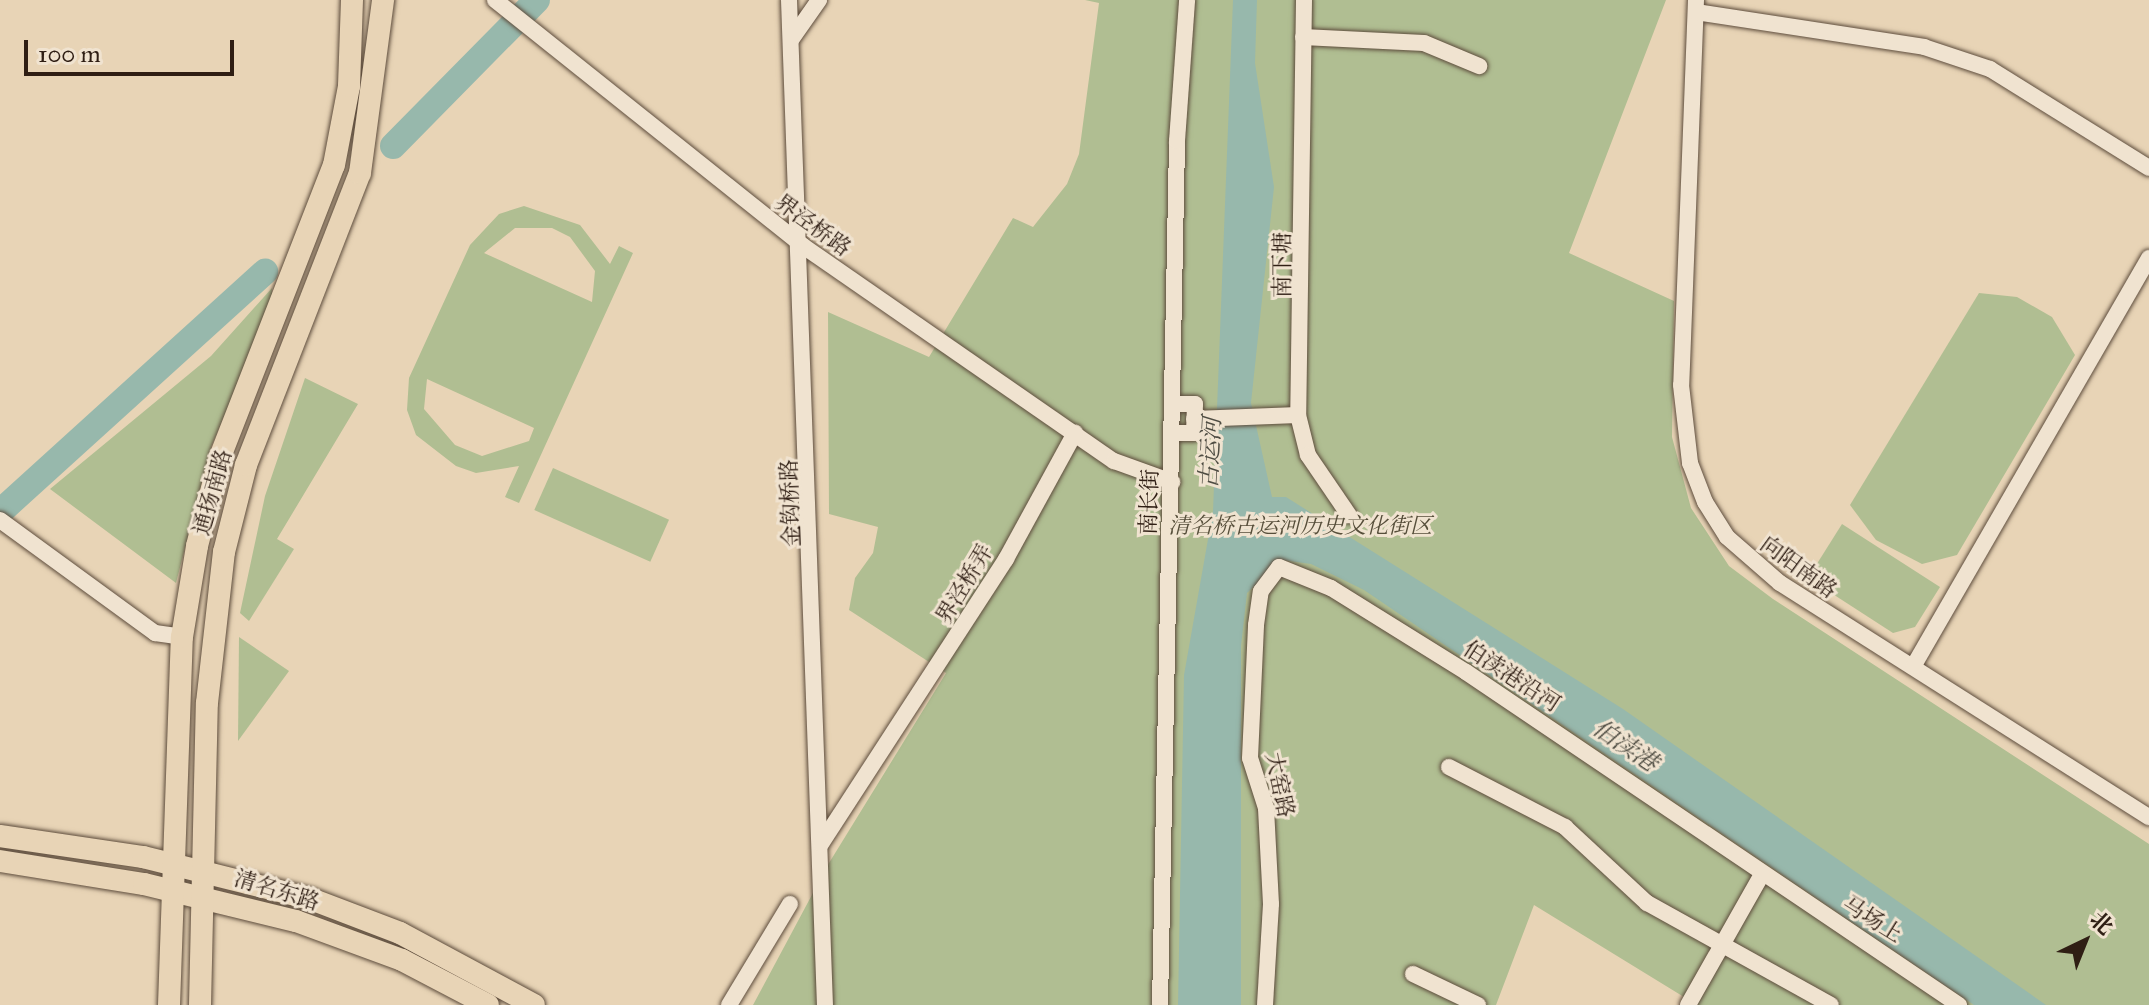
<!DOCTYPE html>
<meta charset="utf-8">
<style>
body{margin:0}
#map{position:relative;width:2149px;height:1005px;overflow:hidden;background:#e8d4b6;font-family:"IM FELL Great Primer","Noto Serif SC",serif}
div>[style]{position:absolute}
.green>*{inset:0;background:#b0be92;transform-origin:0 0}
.water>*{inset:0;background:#97b8ac}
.river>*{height:26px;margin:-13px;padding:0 13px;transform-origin:13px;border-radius:13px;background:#97b8ac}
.roads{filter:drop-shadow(0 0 2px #5d4c3c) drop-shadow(0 0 2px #5d4c3c)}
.minor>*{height:16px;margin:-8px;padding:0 8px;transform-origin:8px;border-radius:8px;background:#f0e3d0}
.major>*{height:22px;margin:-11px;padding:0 11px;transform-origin:11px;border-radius:11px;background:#e8d4b6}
span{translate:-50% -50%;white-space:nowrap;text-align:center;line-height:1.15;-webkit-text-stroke:6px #f0e3d0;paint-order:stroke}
.street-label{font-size:22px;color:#2f1e14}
.park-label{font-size:22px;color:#564e3a;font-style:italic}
.water-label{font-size:24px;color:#4e4c42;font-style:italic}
.north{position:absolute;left:2045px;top:901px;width:80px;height:80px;-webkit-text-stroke:6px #f0e3d0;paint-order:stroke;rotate:43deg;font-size:22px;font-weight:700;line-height:32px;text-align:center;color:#2f1e14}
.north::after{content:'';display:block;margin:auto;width:28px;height:36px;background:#2f1e14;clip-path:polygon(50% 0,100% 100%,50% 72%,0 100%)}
.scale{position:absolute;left:24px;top:40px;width:210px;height:36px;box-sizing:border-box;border:4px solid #2f1e14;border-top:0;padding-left:10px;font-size:24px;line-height:28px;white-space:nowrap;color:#2f1e14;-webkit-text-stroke:6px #f0e3d0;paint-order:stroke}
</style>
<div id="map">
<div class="green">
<i style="clip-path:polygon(1085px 0,1666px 0,1569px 253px,1674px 301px,1672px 437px,1691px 508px,1729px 566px,1773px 599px,2149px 844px,2149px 1005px,1697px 1005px,1534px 905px,1496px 1005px,753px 1005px,829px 863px,946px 673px,849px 610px,855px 578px,873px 553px,878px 527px,829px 514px,828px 312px,929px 357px,1013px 218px,1033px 227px,1067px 184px,1079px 154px,1099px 3px)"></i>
<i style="clip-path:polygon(evenodd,524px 206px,580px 225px,610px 264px,619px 246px,633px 253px,519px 503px,505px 497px,519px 466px,476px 473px,456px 466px,416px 435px,407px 410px,409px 378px,470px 245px,499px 214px,524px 206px,515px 228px,552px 228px,570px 237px,595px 271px,592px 302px,484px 253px,515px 228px,524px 206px,427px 379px,534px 428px,529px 441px,482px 456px,455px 445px,424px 409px,427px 379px)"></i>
<i style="clip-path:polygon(272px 288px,272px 306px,211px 447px,176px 583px,50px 489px,211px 356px)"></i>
<i style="clip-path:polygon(1979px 293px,2017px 297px,2052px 317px,2075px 355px,1957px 555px,1922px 564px,1876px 540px,1850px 505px)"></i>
<i style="clip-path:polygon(305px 378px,358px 404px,277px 539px,294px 549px,249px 621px,240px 613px,265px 496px)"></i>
<i style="left:553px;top:468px;width:127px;height:46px;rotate:24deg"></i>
<i style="clip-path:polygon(1842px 524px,1940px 587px,1915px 627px,1893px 633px,1808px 578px)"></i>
<i style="clip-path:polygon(239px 637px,289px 671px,238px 741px)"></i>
</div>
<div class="water">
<i style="clip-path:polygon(1233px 0,1257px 0,1255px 63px,1274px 187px,1251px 403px,1272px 497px,1286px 497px,1623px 709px,2046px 1005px,1974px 1005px,1364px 590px,1311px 564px,1282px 560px,1247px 593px,1241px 646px,1241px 1005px,1178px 1005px,1184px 675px,1213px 511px)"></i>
</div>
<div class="river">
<i style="left:393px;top:146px;width:205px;rotate:-45.4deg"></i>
<i style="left:0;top:512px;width:358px;rotate:-42.2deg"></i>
</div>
<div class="roads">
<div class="minor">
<i style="left:495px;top:0;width:394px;rotate:38.6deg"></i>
<i style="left:803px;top:246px;width:378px;rotate:34.7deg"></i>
<i style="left:1114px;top:461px;width:62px;rotate:19.9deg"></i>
<i style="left:789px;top:0;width:1006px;rotate:87.95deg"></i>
<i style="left:1304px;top:0;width:415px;rotate:90.8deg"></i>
<i style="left:1298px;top:415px;width:41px;rotate:76deg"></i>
<i style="left:1308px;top:455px;width:73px;rotate:55.7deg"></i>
<i style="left:1696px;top:0;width:385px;rotate:92.2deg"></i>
<i style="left:1681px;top:385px;width:79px;rotate:83.4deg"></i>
<i style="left:1690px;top:463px;width:42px;rotate:69deg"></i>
<i style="left:1705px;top:502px;width:41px;rotate:57.8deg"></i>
<i style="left:1727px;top:537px;width:70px;rotate:41deg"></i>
<i style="left:1780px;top:583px;width:437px;rotate:32.4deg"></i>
<i style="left:1696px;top:12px;width:231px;rotate:8.7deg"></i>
<i style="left:1924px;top:47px;width:70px;rotate:18.4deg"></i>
<i style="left:1990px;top:69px;width:187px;rotate:31.9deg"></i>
<i style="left:1303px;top:37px;width:121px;rotate:2.8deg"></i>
<i style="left:1424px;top:43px;width:60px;rotate:22.7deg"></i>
<i style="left:791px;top:40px;width:49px;rotate:-55deg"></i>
<i style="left:1194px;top:419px;width:104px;rotate:-2.2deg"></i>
<i style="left:1173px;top:433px;width:21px"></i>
<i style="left:1194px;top:433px;width:29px;rotate:-88deg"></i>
<i style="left:1195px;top:404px;width:22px;rotate:180deg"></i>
<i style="left:0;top:520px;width:192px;rotate:36.1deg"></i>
<i style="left:155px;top:633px;width:27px;rotate:8deg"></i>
<i style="left:1914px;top:665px;width:470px;rotate:-60deg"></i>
<i style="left:1449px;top:767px;width:131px;rotate:27.3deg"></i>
<i style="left:1565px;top:827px;width:112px;rotate:42.8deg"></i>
<i style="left:1647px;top:903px;width:210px;rotate:29deg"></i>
<i style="left:821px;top:844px;width:340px;rotate:-57deg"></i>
<i style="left:1006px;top:559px;width:144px;rotate:-61.3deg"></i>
<i style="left:1413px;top:974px;width:72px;rotate:25.5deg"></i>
<i style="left:729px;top:1005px;width:118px;rotate:-58.9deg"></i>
<i style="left:1160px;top:1005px;width:864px;rotate:-88.87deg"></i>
<i style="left:1177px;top:141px;width:141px;rotate:-85.9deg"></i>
<i style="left:1265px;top:1005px;width:101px;rotate:-86.6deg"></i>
<i style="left:1271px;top:904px;width:96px;rotate:-93deg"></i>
<i style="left:1266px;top:808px;width:52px;rotate:-107.7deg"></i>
<i style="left:1250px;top:758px;width:133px;rotate:-87.4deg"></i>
<i style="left:1256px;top:625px;width:34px;rotate:-82deg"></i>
<i style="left:1261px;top:591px;width:30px;rotate:-53deg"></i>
<i style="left:1279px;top:567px;width:56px;rotate:22deg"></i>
<i style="left:1331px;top:588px;width:159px;rotate:31.9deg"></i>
<i style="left:1466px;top:672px;width:595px;rotate:34.04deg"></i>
<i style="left:1688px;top:1005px;width:150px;rotate:-60.5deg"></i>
</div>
<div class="major">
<i style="left:0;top:836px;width:145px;rotate:8.4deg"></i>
<i style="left:143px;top:857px;width:173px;rotate:14deg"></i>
<i style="left:311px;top:899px;width:95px;rotate:20.9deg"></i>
<i style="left:400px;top:933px;width:152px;rotate:28.2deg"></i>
<i style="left:0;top:861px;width:146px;rotate:9.1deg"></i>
<i style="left:144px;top:884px;width:156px;rotate:13.7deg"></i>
<i style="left:296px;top:921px;width:113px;rotate:20.2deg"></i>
<i style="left:402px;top:960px;width:97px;rotate:27.6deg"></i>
<i style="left:169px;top:1005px;width:368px;rotate:-88deg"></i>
<i style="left:182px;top:637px;width:92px;rotate:-80.6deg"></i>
<i style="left:197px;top:546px;width:92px;rotate:-75.5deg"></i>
<i style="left:220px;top:457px;width:313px;rotate:-68.7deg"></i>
<i style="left:334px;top:165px;width:80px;rotate:-79.2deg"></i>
<i style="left:349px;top:86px;width:86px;rotate:-88deg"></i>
<i style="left:200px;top:1005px;width:302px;rotate:-88.7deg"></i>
<i style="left:207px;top:703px;width:152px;rotate:-83.6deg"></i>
<i style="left:224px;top:552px;width:90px;rotate:-75.8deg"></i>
<i style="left:246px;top:465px;width:313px;rotate:-68.7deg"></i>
<i style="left:360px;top:173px;width:175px;rotate:-82.4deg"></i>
</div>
</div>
<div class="street-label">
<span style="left:813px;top:225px;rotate:36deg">界泾桥路</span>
<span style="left:1282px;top:265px;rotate:-90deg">南下塘</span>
<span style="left:212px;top:492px;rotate:-74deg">通扬南路</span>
<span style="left:1149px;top:502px;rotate:-88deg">南长街</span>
<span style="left:790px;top:503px;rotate:-92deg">金钩桥路</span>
<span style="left:1799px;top:567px;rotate:36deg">向阳南路</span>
<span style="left:964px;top:584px;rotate:-59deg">界泾桥弄</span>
<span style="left:1512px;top:676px;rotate:33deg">伯渎港沿河</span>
<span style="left:1280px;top:785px;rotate:78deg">大窑路</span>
<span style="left:277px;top:890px;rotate:17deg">清名东路</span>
<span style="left:1873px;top:919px;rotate:32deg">马场上</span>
</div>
<div class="park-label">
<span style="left:1300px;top:526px">清名桥古运河历史文化街区</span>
</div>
<div class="water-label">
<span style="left:1211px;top:453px;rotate:-87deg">古运河</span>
<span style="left:1625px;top:746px;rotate:34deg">伯渎港</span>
</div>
<div class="north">北</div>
<div class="scale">100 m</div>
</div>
